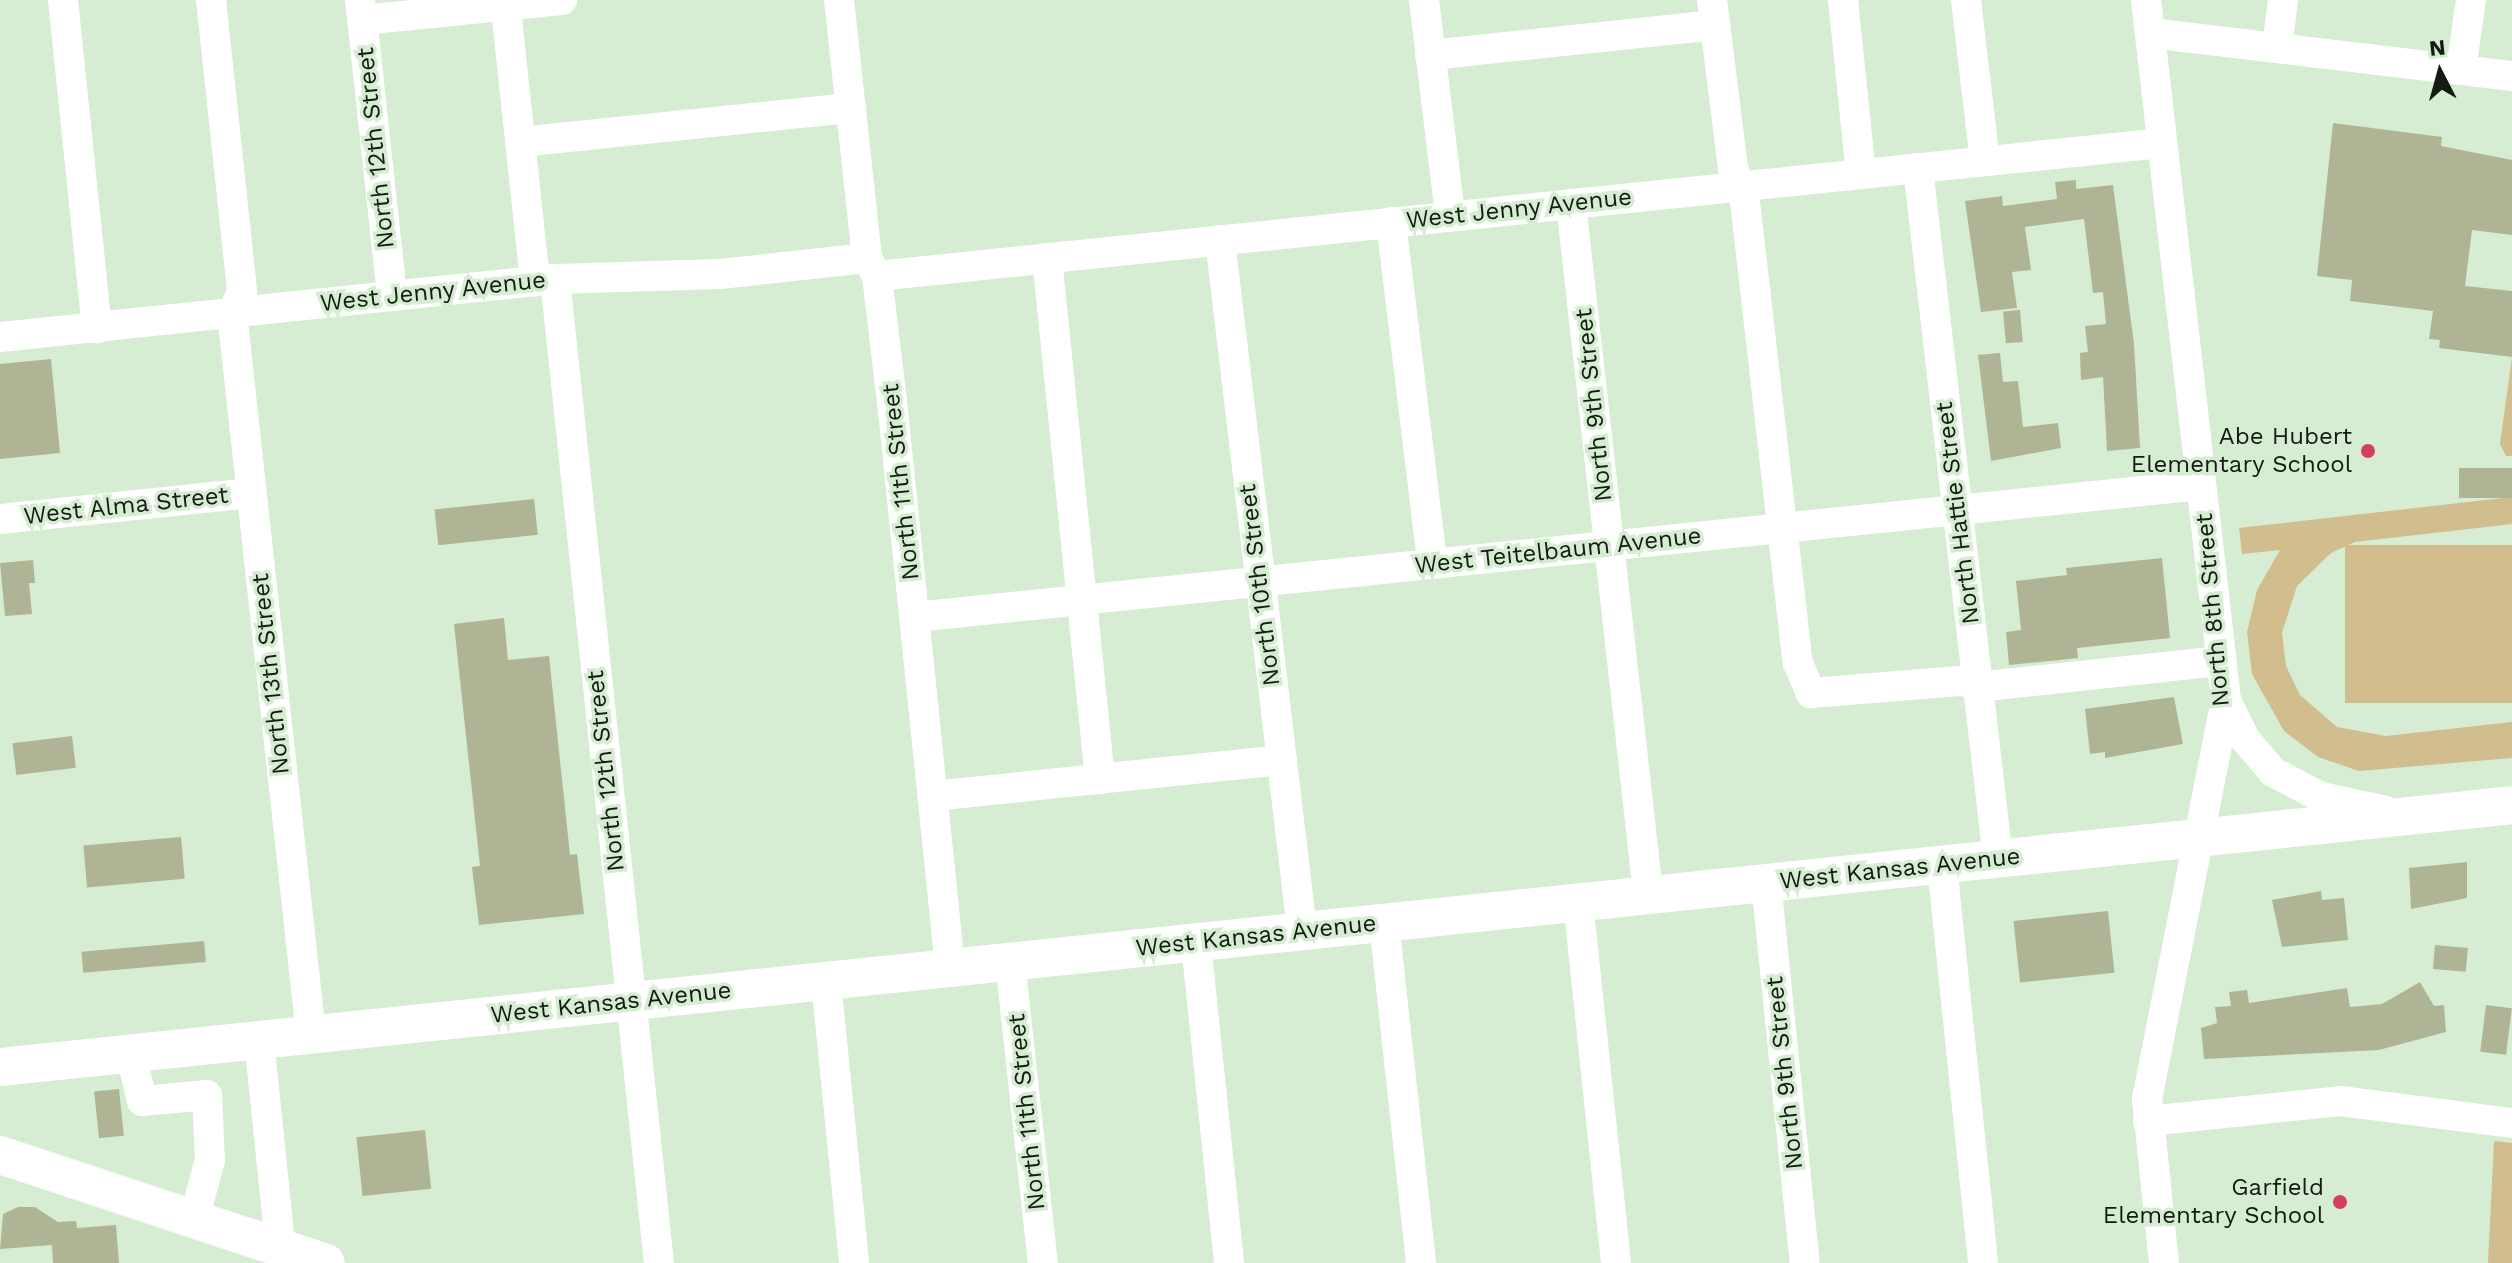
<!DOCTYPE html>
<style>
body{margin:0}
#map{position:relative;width:2512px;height:1263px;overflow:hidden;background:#d7edd3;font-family:"Work Sans",sans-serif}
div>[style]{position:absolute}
.green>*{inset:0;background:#d1bd8d;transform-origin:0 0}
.building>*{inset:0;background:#afb495;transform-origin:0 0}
.minor>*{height:30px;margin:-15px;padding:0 15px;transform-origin:15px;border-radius:15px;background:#fff}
.major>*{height:38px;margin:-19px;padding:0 19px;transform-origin:19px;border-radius:19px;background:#fff}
.dots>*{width:22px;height:22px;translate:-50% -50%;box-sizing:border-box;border:4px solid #d7edd3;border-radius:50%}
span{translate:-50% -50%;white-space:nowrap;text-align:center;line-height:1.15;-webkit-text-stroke:7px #d7edd3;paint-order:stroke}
.street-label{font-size:24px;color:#131b12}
.poi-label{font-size:24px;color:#131b12}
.right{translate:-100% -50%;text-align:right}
.north{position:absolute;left:2400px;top:32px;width:80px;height:80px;-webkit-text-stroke:6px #d7edd3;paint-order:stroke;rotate:354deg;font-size:22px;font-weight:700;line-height:32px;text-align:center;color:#131b12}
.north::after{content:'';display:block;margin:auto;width:28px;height:36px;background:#131b12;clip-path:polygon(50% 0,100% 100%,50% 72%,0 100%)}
</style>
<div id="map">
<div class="green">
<i style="clip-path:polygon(2512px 357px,2512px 456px,2506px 456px,2500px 444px)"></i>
<i style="clip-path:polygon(2512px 497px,2512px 524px,2355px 542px,2331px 553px,2297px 586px,2282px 633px,2286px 666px,2300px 695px,2337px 727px,2386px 736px,2512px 722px,2512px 758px,2359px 771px,2318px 757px,2284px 731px,2252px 674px,2247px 632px,2257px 590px,2280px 550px,2242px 554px,2239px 528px)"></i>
<i style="left:2512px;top:545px;width:158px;height:167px;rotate:90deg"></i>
<i style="clip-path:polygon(2494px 1141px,2512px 1143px,2512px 1263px,2488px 1263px)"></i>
</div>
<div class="building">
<i style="clip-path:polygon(2333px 123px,2442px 137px,2441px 146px,2512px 160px,2512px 235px,2472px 230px,2465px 286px,2512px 291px,2512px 357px,2439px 348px,2440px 340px,2429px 339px,2433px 311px,2350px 301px,2352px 280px,2317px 276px)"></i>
<i style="clip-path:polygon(2076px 180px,2076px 189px,2113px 185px,2134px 344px,2140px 448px,2107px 451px,2103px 377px,2081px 380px,2080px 353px,2088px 352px,2085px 326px,2106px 324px,2103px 292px,2093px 293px,2084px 219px,2025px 227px,2031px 270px,2012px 272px,2017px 308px,1981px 312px,1965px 201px,2002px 196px,2003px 206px,2057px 199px,2055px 182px)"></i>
<i style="left:2020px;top:310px;width:32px;height:17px;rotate:85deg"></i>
<i style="clip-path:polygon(2000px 353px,2003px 382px,2018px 381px,2023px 427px,2058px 423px,2061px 448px,1991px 461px,1978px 355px)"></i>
<i style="clip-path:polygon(51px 359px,60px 453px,0 459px,0 364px)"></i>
<i style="left:2512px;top:468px;width:30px;height:53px;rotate:90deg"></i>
<i style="left:534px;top:499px;width:36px;height:100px;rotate:84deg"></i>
<i style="clip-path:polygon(2162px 558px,2170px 638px,2077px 648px,2078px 658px,2009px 665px,2006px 632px,2021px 630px,2016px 581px,2067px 575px,2066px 568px)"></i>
<i style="clip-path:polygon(33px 560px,35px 583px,29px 583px,32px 614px,5px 616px,0 563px)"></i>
<i style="clip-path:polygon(504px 618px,508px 660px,549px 656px,570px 855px,577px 854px,584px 914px,479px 925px,472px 867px,480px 866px,454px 624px)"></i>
<i style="clip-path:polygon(2174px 697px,2183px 744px,2105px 758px,2105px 752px,2090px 754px,2085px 709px)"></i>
<i style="left:72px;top:736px;width:32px;height:60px;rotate:83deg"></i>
<i style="left:181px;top:837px;width:42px;height:98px;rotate:85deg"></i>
<i style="clip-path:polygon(2467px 862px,2467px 898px,2411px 909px,2409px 868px)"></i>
<i style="clip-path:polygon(2321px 891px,2322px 900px,2344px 898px,2348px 940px,2282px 947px,2272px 900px)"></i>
<i style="left:2108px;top:911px;width:62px;height:95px;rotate:84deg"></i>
<i style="left:204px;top:941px;width:21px;height:123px;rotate:85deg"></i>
<i style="left:2435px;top:945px;width:33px;height:24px;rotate:5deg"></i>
<i style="clip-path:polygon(2420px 982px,2434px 1006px,2444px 1005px,2446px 1032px,2379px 1050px,2204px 1059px,2201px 1028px,2217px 1023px,2215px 1007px,2231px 1006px,2229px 992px,2247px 990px,2249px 1003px,2347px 988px,2350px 1007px,2382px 1004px)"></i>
<i style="left:2486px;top:1005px;width:26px;height:47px;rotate:7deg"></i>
<i style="left:119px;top:1089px;width:47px;height:25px;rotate:84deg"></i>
<i style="left:425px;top:1130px;width:59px;height:69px;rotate:84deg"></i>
<i style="clip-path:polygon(18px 1207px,35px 1207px,58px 1222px,76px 1221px,77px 1228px,116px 1225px,119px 1263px,53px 1263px,52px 1245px,0 1249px,3px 1214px)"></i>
</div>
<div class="minor">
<i style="left:63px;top:0;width:330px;rotate:84.1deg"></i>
<i style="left:211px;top:0;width:294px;rotate:83.9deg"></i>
<i style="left:242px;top:292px;width:23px;rotate:115deg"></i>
<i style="left:232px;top:313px;width:725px;rotate:83.75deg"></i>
<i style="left:360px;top:0;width:298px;rotate:83.8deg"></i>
<i style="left:505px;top:0;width:283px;rotate:83.9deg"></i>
<i style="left:839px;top:0;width:260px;rotate:83.8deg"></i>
<i style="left:867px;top:258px;width:21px;rotate:61deg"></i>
<i style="left:877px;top:276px;width:126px;rotate:83.2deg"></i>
<i style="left:892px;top:401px;width:569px;rotate:84.15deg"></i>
<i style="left:1424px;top:0;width:218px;rotate:83.1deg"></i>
<i style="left:1712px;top:0;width:169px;rotate:82.9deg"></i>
<i style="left:1733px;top:168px;width:35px;rotate:70deg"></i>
<i style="left:1745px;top:201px;width:465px;rotate:83.5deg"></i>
<i style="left:1798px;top:663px;width:33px;rotate:67deg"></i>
<i style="left:1811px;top:693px;width:149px;rotate:-4.6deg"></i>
<i style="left:1960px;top:681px;width:35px;rotate:7deg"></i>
<i style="left:1995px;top:685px;width:227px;rotate:-6.1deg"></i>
<i style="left:1843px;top:0;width:175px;rotate:84.1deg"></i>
<i style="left:1966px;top:0;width:162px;rotate:83.3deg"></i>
<i style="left:2146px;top:0;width:705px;rotate:83.48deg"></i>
<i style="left:2226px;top:700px;width:407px;rotate:101.2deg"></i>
<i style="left:2147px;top:1099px;width:165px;rotate:84.1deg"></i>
<i style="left:362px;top:20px;width:201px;rotate:-5.7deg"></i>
<i style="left:2150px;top:33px;width:365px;rotate:6.8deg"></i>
<i style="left:2277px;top:47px;width:47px;rotate:-82.7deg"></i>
<i style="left:1430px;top:55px;width:287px;rotate:-6deg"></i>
<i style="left:2461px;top:70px;width:71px;rotate:-81.9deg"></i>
<i style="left:520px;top:142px;width:333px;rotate:-5.9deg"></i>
<i style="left:1918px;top:168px;width:696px;rotate:83.4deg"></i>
<i style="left:1571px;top:204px;width:693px;rotate:83.62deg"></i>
<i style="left:1391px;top:222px;width:343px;rotate:83.1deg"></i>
<i style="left:1220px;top:240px;width:695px;rotate:83.22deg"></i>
<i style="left:1047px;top:258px;width:524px;rotate:84.19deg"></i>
<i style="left:877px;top:276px;width:1291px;rotate:-5.91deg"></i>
<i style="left:555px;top:279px;width:989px;rotate:83.97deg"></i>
<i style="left:0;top:337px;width:558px;rotate:-5.97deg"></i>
<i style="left:555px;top:279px;width:165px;rotate:-1.7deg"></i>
<i style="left:720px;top:274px;width:148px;rotate:-6.2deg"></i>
<i style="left:0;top:519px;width:253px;rotate:-5.9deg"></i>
<i style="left:915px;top:617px;width:1293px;rotate:-5.86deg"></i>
<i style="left:2226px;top:700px;width:43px;rotate:64deg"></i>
<i style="left:2245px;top:739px;width:43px;rotate:49.7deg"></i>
<i style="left:2273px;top:772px;width:54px;rotate:27.5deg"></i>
<i style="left:2321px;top:797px;width:66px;rotate:12.2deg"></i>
<i style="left:933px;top:796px;width:351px;rotate:-5.9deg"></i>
<i style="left:1942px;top:865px;width:400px;rotate:84.1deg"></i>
<i style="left:1766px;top:882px;width:383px;rotate:84.2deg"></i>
<i style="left:1578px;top:901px;width:364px;rotate:84deg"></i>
<i style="left:1384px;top:922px;width:343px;rotate:83.8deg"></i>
<i style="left:1196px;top:943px;width:322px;rotate:84.1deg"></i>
<i style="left:1010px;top:961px;width:304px;rotate:83.8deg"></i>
<i style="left:826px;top:981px;width:283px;rotate:84.3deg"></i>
<i style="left:259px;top:1040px;width:224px;rotate:84.1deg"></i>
<i style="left:131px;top:1054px;width:48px;rotate:76.8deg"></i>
<i style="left:142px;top:1101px;width:65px;rotate:-5.3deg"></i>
<i style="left:207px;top:1095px;width:65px;rotate:87.4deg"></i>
<i style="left:210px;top:1160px;width:61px;rotate:105.2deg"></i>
<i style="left:2148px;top:1121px;width:193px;rotate:-5.9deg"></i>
<i style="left:2340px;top:1101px;width:173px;rotate:7.3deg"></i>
</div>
<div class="major">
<i style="left:0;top:1067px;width:2526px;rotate:-5.95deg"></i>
<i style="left:0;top:1155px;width:343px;rotate:18.3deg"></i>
</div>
<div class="dots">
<i style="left:2368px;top:451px;background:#cf4062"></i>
<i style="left:2340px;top:1202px;background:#cf4062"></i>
</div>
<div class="street-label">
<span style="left:376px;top:148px;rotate:-96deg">North 12th Street</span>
<span style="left:1519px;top:209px;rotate:-6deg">West Jenny Avenue</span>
<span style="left:433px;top:292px;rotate:-6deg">West Jenny Avenue</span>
<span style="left:1594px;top:405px;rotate:-96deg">North 9th Street</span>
<span style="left:901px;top:482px;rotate:-96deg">North 11th Street</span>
<span style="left:126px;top:506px;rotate:-6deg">West Alma Street</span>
<span style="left:1958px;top:513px;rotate:-97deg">North Hattie Street</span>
<span style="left:1558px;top:551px;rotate:-6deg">West Teitelbaum Avenue</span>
<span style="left:1260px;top:585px;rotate:-97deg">North 10th Street</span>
<span style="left:2213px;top:610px;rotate:-95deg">North 8th Street</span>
<span style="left:271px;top:674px;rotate:-96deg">North 13th Street</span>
<span style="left:606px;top:771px;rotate:-96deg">North 12th Street</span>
<span style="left:1900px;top:869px;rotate:-6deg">West Kansas Avenue</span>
<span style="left:1256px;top:936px;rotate:-6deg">West Kansas Avenue</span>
<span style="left:611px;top:1003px;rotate:-6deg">West Kansas Avenue</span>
<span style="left:1785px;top:1073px;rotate:-96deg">North 9th Street</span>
<span style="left:1027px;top:1112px;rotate:-96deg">North 11th Street</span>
</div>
<div class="poi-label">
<span class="right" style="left:2352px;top:451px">Abe Hubert<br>Elementary School</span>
<span class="right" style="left:2324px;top:1202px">Garfield<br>Elementary School</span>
</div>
<div class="north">N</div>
</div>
